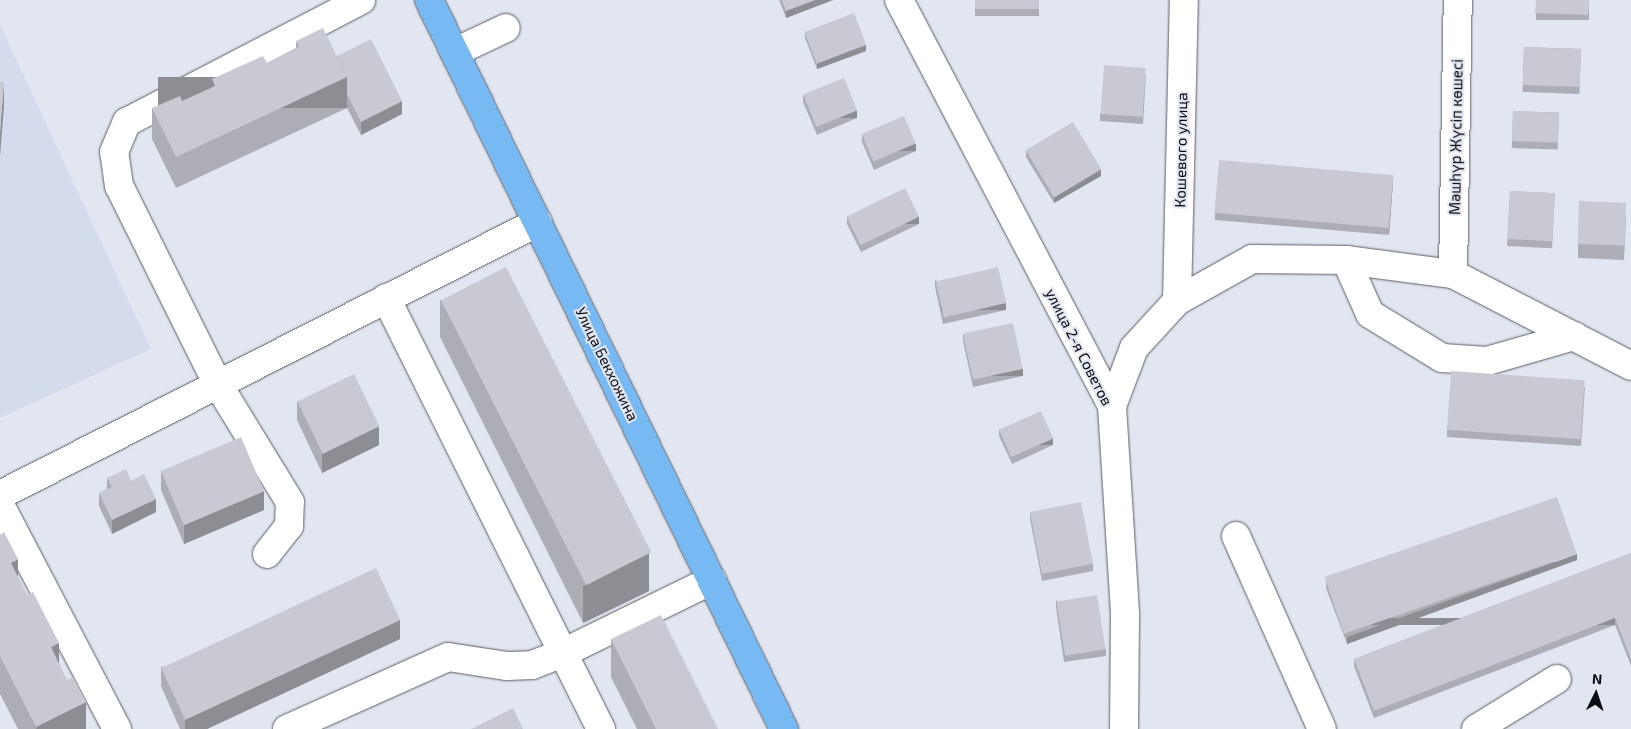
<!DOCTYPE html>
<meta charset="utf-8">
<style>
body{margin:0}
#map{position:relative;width:1631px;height:729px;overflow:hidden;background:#e2e6f1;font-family:"Exo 2",sans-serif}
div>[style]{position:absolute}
.built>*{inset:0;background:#d4dbec}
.roads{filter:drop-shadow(0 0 1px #5b5e67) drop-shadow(0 0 1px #5b5e67)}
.minor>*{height:28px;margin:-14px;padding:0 14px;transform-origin:14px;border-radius:14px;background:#fff}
.major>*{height:28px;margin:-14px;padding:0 14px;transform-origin:14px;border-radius:14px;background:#77b9f2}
.wall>*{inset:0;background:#adadb6;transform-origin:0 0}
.shaded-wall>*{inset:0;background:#8d8d94;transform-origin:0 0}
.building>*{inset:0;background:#c9c9d4;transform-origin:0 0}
span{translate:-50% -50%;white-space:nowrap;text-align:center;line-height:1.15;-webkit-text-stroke:4px #e2e6f1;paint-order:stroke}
.street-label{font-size:15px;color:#0a0b0f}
.north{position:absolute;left:1571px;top:669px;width:50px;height:50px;-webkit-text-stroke:4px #e2e6f1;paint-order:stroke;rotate:4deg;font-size:14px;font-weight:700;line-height:20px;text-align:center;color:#0a0b0f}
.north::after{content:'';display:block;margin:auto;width:18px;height:22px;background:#0a0b0f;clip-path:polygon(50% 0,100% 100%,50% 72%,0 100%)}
</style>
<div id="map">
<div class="built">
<i style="clip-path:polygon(0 25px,151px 349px,0 418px)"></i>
</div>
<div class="roads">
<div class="minor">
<i style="left:899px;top:0;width:458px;rotate:62.3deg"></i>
<i style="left:1112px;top:406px;width:209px;rotate:86.4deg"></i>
<i style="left:1125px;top:615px;width:114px;rotate:90.5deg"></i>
<i style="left:455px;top:52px;width:56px;rotate:-25.2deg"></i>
<i style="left:1346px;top:260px;width:59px;rotate:66deg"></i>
<i style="left:1370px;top:314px;width:84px;rotate:31.4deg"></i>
<i style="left:1442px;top:358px;width:45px;rotate:3.8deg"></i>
<i style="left:1487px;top:361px;width:91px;rotate:-16deg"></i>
<i style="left:1453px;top:274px;width:274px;rotate:-89deg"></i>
<i style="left:386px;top:298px;width:397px;rotate:63.5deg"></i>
<i style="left:563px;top:653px;width:166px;rotate:-26.1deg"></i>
<i style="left:1177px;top:301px;width:301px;rotate:-88.7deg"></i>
<i style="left:1112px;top:406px;width:62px;rotate:-69.2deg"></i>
<i style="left:1134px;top:348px;width:64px;rotate:-47.5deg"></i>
<i style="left:1177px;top:301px;width:86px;rotate:-29.2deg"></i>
<i style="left:1252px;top:259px;width:94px;rotate:0.6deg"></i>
<i style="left:1346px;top:260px;width:108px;rotate:7.5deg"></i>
<i style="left:1453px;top:274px;width:200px;rotate:27.3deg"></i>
<i style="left:0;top:495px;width:603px;rotate:-26.9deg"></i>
<i style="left:0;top:505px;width:253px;rotate:62.4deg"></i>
<i style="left:1236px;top:536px;width:211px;rotate:66deg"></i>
<i style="left:267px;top:554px;width:36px;rotate:-52deg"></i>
<i style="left:289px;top:526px;width:24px;rotate:-88deg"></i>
<i style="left:290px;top:502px;width:140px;rotate:-121.5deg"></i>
<i style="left:217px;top:383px;width:220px;rotate:-116.4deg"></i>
<i style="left:119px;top:186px;width:34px;rotate:-98deg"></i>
<i style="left:114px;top:152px;width:33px;rotate:-67deg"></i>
<i style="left:127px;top:122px;width:264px;rotate:-27.5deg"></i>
<i style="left:287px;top:729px;width:176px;rotate:-24.1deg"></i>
<i style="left:448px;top:657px;width:60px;rotate:8.7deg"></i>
<i style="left:507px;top:666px;width:25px;rotate:-2deg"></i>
<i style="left:532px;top:665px;width:33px;rotate:-21deg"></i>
<i style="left:563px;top:653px;width:85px;rotate:63.4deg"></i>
<i style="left:1476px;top:729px;width:95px;rotate:-31.7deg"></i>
</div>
<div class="major">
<i style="left:429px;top:0;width:811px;rotate:64.04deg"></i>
</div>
</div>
<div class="wall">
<i style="clip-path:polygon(779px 0,833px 0,786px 18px)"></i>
<i style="left:975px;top:0;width:64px;height:16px"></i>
<i style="left:1536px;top:0;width:53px;height:20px"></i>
<i style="clip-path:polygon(805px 32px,866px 51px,817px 69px,805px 38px)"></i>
<i style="clip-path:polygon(296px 41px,337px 56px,402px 114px,361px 135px,347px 108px,176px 188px,152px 139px,152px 108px,182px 101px,212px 87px,212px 79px,267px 63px,296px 48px)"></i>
<i style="left:1524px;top:47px;width:57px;height:45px;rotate:2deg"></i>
<i style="clip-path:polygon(1146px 75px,1143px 124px,1100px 121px,1100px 114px)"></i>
<i style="clip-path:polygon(803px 95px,857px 118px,817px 135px,803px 102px)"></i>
<i style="left:1513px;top:111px;width:46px;height:37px;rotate:2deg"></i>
<i style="clip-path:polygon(862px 135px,916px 151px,874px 170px,862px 142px)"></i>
<i style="clip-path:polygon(1026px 150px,1101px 176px,1054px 203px,1026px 157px)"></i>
<i style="clip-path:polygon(1393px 181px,1389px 235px,1215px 220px,1215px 213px)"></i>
<i style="left:1510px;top:191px;width:45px;height:55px;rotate:3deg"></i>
<i style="clip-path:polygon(1626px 216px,1624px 260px,1578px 258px,1578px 244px)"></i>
<i style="clip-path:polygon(847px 217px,919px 224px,861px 252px,847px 224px)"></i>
<i style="clip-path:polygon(935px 280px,1006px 310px,943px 324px,935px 287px)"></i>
<i style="clip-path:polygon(440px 299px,649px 591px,583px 623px,440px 337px)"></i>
<i style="clip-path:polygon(963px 334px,1023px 376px,973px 387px,963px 341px)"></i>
<i style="clip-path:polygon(1585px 387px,1581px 446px,1447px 437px,1447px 430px)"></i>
<i style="clip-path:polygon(297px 401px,379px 445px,322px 473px,297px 420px)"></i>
<i style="clip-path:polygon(999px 429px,1053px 445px,1012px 464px,999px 436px)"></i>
<i style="clip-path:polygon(161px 471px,264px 510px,184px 544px,161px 490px)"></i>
<i style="clip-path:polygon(107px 478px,131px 481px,156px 512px,112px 534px,99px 506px,99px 493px,107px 489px)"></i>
<i style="clip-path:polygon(1030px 512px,1093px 564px,1093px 571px,1042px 581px,1030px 519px)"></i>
<i style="clip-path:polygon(0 535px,18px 577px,59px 663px,86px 729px,18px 729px,0 694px)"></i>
<i style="clip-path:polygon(1631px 553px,1631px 666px,1615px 625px,1374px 718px,1354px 666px,1354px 659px)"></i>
<i style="clip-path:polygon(1577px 560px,1347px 644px,1326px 588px,1326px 581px)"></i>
<i style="clip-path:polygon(1056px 600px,1106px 649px,1106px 656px,1064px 662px,1056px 607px)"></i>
<i style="clip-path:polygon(400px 639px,207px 729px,180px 729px,161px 686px,161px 667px)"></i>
<i style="clip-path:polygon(611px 639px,718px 729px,637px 729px,611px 677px)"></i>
</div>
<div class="shaded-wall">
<i style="clip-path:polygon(815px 0,833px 0,786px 18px,786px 11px)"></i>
<i style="clip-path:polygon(866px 45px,866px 51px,817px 69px,817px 62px)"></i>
<i style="left:347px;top:77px;width:31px;height:189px;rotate:90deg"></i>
<i style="clip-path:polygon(4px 82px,4px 106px,0 156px,0 132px)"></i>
<i style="clip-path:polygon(402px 101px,402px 114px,361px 135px,361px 122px)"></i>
<i style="left:857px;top:111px;width:7px;height:43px;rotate:90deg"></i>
<i style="left:916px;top:144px;width:7px;height:46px;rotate:90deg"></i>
<i style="clip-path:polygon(1101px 169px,1101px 176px,1054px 203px,1054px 197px)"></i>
<i style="clip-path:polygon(1393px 174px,1393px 181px,1389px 235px,1389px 228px)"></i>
<i style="left:919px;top:217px;width:7px;height:64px;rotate:90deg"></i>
<i style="left:1006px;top:303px;width:7px;height:65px;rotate:90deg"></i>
<i style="left:1023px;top:369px;width:7px;height:51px;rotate:90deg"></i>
<i style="clip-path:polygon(379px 426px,379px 445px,322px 473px,322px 454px)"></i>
<i style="left:1053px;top:438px;width:7px;height:45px;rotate:90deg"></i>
<i style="clip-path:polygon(264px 491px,264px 510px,184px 544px,184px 525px)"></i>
<i style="clip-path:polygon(156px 499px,156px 512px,112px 534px,112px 520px)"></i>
<i style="clip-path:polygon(649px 553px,649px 591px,583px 623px,583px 586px)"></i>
<i style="clip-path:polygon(1577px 554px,1577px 560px,1347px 644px,1347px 637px)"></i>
<i style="clip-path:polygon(18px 559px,18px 597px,11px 563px)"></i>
<i style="left:1615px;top:618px;width:7px;height:258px;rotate:90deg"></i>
<i style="clip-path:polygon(400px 620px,400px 639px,207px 729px,185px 729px,185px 720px)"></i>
<i style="clip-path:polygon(59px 643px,59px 681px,51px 647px)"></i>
<i style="clip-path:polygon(86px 702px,86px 729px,36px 729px,36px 727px)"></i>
</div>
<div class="building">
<i style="clip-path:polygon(782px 0,815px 0,786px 11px)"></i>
<i style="left:975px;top:0;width:64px;height:9px"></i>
<i style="clip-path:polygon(1536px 0,1589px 0,1588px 15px,1535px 13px)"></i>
<i style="left:854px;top:13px;width:34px;height:53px;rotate:69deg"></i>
<i style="clip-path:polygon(323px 28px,347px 77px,176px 157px,152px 108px,180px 96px,182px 101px,215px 86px,212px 79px,263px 56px,267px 63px,299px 47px,296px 41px)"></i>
<i style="clip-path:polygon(371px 39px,402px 101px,361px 122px,347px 94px,347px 77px,337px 56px)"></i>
<i style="left:1524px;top:47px;width:57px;height:38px;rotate:2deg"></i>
<i style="left:1104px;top:65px;width:42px;height:49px;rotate:4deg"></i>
<i style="left:844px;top:78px;width:35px;height:44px;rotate:68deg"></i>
<i style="clip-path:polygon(0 82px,4px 82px,0 132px)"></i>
<i style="left:1513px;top:111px;width:46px;height:30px;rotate:2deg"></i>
<i style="left:904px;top:116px;width:30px;height:46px;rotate:67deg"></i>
<i style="left:1073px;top:122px;width:55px;height:55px;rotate:59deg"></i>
<i style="left:1219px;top:160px;width:175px;height:53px;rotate:5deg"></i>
<i style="left:905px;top:188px;width:32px;height:65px;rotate:64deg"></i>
<i style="left:1510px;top:191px;width:45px;height:48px;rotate:3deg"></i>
<i style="left:1579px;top:201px;width:47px;height:43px;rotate:2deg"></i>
<i style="left:506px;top:267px;width:320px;height:73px;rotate:63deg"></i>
<i style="left:998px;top:267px;width:37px;height:64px;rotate:77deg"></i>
<i style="left:1013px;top:323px;width:47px;height:51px;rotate:78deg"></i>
<i style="left:1451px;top:371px;width:134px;height:59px;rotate:4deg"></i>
<i style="left:354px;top:374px;width:58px;height:63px;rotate:64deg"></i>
<i style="left:1041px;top:411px;width:30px;height:46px;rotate:66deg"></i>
<i style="left:241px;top:437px;width:59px;height:87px;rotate:67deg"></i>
<i style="clip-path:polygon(126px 469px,131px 481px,144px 474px,156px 499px,112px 520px,99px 493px,112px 487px,107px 478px)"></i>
<i style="left:1557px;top:497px;width:60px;height:246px;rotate:71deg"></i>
<i style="left:1081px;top:502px;width:63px;height:52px;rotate:79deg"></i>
<i style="clip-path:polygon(4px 532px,18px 559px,11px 563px,27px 595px,33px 592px,59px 643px,51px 647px,67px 680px,73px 677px,86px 702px,36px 727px,0 656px,0 535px)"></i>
<i style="clip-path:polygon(1631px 553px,1631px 659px,1615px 618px,1374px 711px,1354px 659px)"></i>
<i style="left:376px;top:568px;width:57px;height:237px;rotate:65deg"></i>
<i style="left:1097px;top:595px;width:55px;height:41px;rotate:81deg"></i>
<i style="clip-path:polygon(661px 615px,718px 729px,656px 729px,611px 639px)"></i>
<i style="clip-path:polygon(513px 708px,523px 729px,471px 729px)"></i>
</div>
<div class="street-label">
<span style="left:1456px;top:137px;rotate:-89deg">Мәшһүр Жүсіп көшесі</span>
<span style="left:1181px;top:150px;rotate:-89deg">Кошевого улица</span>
<span style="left:1079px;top:347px;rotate:63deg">улица 2-я Советов</span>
<span style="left:607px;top:364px;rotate:64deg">Улица Бекхожина</span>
</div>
<div class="north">N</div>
</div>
